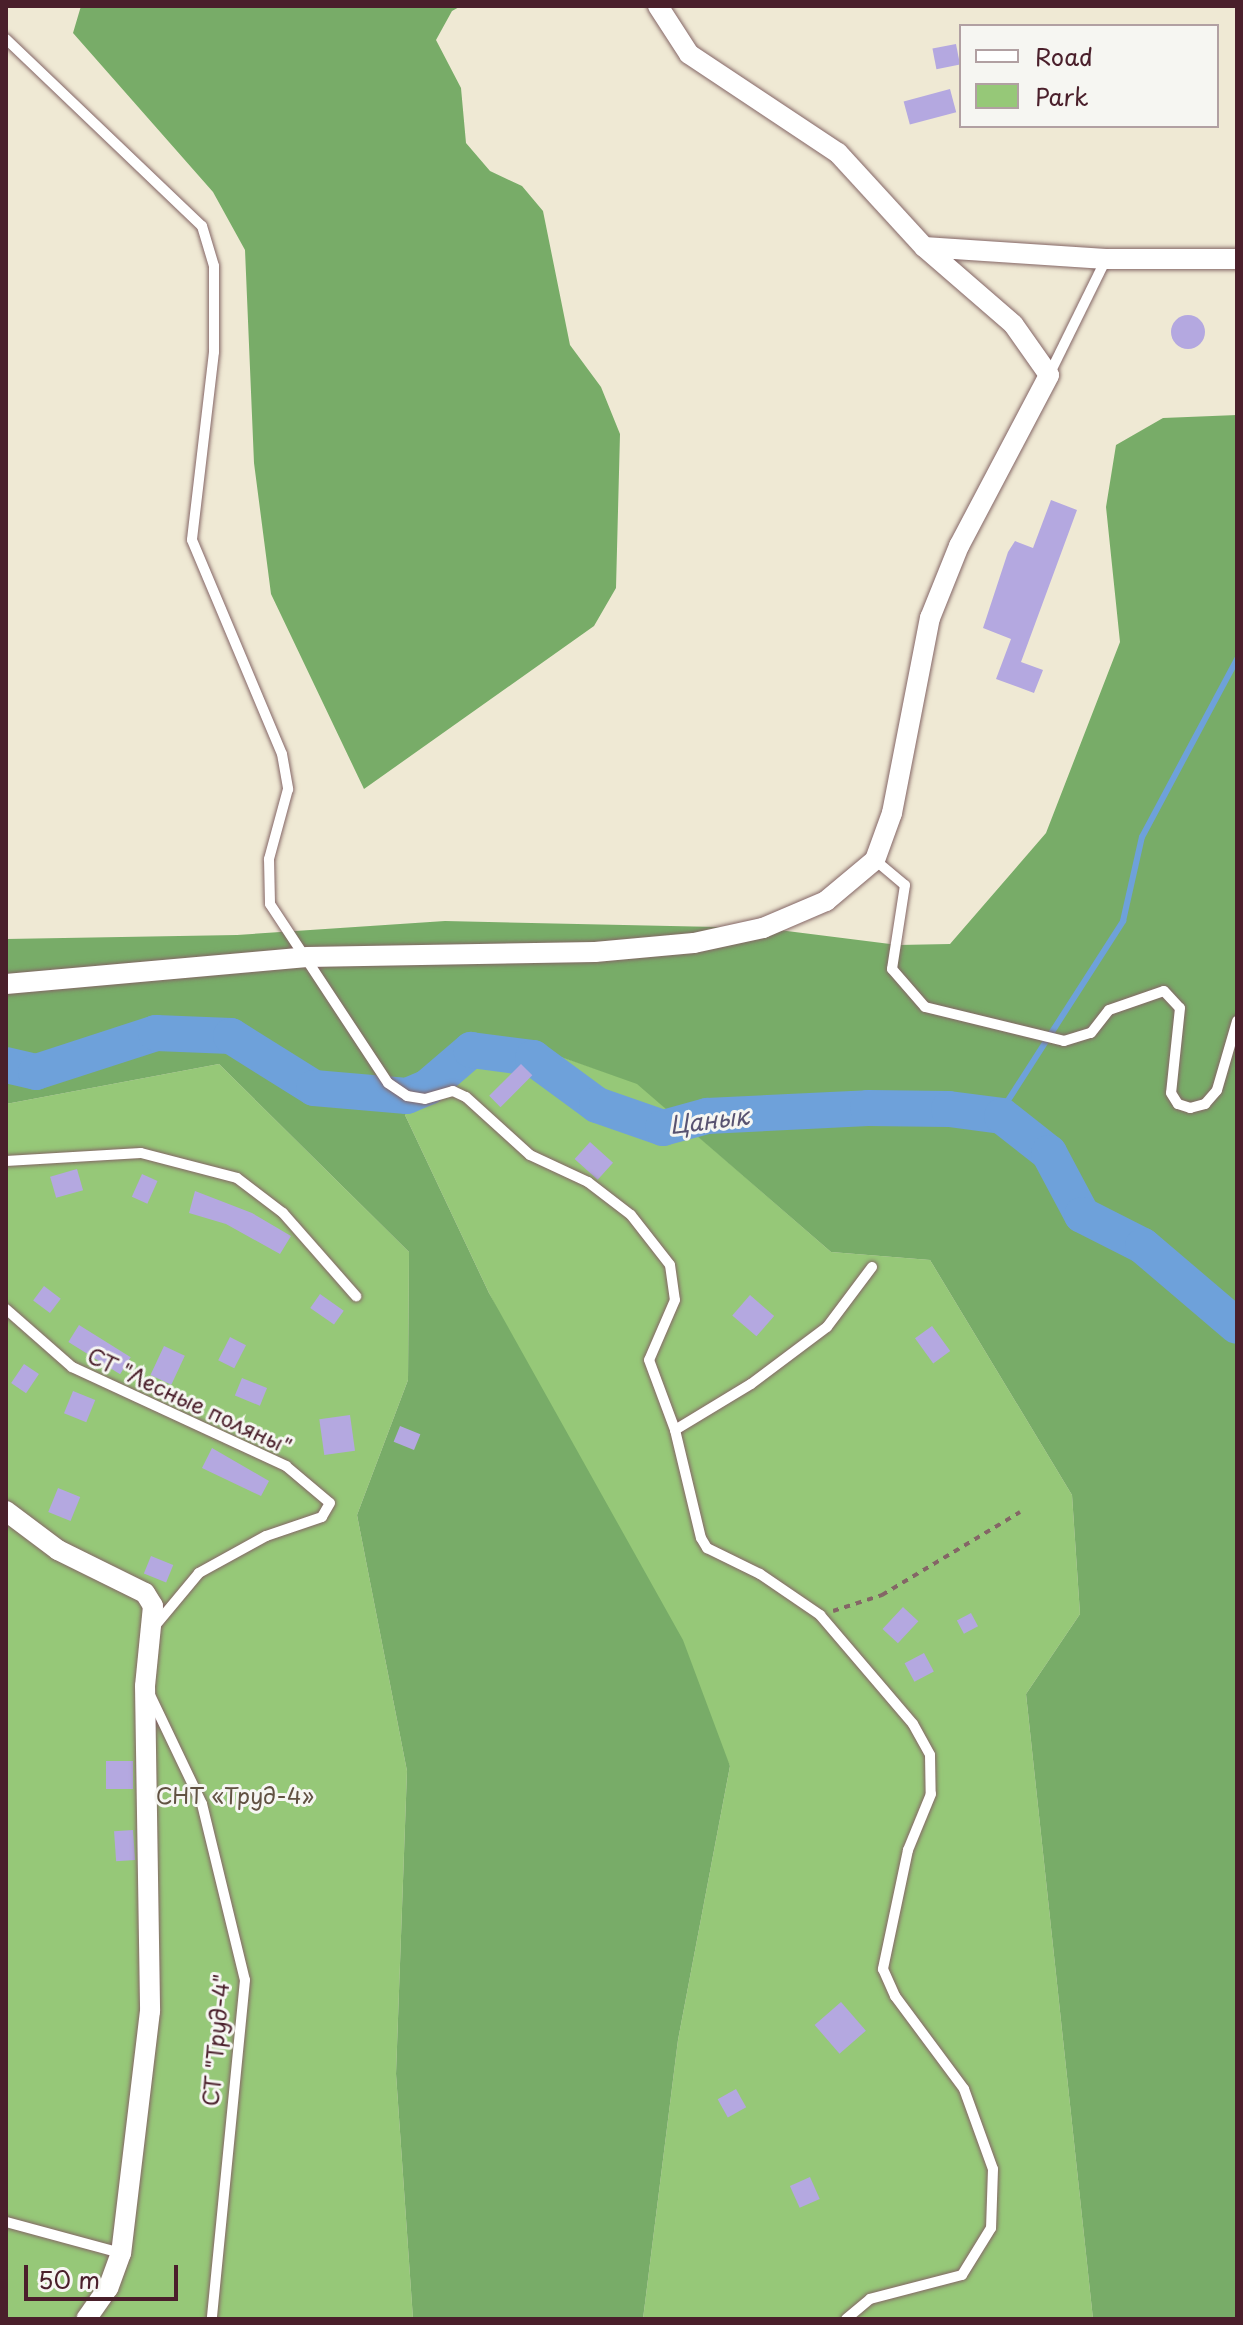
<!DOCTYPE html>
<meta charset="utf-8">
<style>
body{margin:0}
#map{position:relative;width:1243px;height:2325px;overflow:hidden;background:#efe9d4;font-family:"Playpen Sans",sans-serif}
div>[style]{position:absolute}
.green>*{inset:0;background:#96c878}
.forest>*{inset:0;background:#78ac68}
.stream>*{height:6px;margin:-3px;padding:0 3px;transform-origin:3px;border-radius:3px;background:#6ea1da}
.river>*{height:36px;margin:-18px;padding:0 18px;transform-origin:18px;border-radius:18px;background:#6ea1da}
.building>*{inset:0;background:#b4a8e0;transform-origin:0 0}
.round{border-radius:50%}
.path>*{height:4px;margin-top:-2px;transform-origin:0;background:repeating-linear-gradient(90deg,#846666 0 6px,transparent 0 12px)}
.roads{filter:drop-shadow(0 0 2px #846666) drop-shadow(0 0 2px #846666)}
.lane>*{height:10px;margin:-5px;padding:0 5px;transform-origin:5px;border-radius:5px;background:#fff}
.street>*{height:20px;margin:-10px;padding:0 10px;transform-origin:10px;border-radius:10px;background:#fff}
span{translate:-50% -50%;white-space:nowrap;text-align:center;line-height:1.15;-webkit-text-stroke:6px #f6f6f2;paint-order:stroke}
.street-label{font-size:22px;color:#4a1f2b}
.park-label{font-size:22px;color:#615242}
.water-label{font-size:24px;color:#585371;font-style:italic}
.frame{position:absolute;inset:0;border:8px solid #4a1f2b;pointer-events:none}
.legend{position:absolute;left:959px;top:24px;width:260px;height:104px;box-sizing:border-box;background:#f6f6f2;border:2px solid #b1a0a2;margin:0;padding:10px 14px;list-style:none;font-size:24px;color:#4a1f2b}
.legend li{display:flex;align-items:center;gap:16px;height:40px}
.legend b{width:40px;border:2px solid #b1a0a2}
.scale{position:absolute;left:24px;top:2265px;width:154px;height:36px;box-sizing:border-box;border:4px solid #4a1f2b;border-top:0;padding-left:10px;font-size:24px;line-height:28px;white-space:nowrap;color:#4a1f2b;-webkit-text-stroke:6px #f6f6f2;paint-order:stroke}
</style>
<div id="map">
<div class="green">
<i style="clip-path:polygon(513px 1040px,637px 1083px,831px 1252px,930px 1260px,1072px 1495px,1080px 1614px,1026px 1694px,1093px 2319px,643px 2319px,678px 2040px,730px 1766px,489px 1293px,405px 1115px)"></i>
<i style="clip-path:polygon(219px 1064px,409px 1252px,408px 1380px,357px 1515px,407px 1771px,396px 2074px,413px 2319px,6px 2319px,6px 1104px)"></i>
</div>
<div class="forest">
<i style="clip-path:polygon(81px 6px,461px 6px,452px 11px,436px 40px,461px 88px,466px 143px,490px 171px,522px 186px,543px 211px,570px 345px,601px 387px,620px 434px,616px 588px,594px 626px,364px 789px,271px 594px,254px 463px,245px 250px,213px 192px,73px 33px)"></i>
<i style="clip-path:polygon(1237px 415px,1237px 2319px,1093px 2319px,1026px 1694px,1080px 1614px,1072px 1495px,930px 1260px,831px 1252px,637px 1084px,513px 1040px,405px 1115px,489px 1293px,683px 1640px,730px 1766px,678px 2040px,643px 2319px,413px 2319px,396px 2074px,407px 1771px,357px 1515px,408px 1380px,409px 1252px,219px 1064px,6px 1104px,6px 939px,237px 935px,445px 921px,763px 928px,898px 945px,950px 944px,1046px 833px,1120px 642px,1106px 507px,1116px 445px,1163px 418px)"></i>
</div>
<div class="stream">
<i style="left:998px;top:1116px;width:232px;rotate:-57.3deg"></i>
<i style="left:1123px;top:921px;width:86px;rotate:-77.3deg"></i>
<i style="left:1142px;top:837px;width:202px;rotate:-61.9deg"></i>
</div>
<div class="river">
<i style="left:6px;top:1065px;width:31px;rotate:13deg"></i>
<i style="left:36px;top:1072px;width:126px;rotate:-18deg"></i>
<i style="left:156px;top:1033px;width:75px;rotate:2.3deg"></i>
<i style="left:231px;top:1036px;width:98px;rotate:32.1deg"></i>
<i style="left:314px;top:1088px;width:93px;rotate:4.9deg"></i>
<i style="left:407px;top:1096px;width:23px;rotate:-23deg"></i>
<i style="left:428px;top:1087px;width:57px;rotate:-40.7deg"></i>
<i style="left:471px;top:1050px;width:63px;rotate:7.4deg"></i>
<i style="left:533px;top:1058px;width:79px;rotate:36.3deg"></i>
<i style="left:597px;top:1105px;width:70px;rotate:19.2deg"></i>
<i style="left:663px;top:1128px;width:46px;rotate:-15.3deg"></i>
<i style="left:707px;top:1116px;width:161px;rotate:-2.8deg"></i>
<i style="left:868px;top:1108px;width:81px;rotate:0.7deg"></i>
<i style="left:949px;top:1109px;width:53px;rotate:7.5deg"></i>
<i style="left:1002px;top:1116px;width:60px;rotate:38.2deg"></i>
<i style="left:1049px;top:1153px;width:70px;rotate:62deg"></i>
<i style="left:1082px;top:1215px;width:68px;rotate:26.9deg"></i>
<i style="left:1143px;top:1246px;width:123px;rotate:40.4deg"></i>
</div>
<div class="building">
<i style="left:956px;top:44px;width:21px;height:24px;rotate:79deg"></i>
<i style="left:950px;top:89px;width:24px;height:48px;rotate:75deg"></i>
<i class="round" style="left:1171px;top:315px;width:34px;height:34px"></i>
<i style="clip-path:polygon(1051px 500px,1077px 510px,1021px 662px,1043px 670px,1034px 693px,996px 679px,1011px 639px,983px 628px,1008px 552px,1015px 541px,1033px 548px)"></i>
<i style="left:521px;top:1064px;width:16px;height:45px;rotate:45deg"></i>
<i style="left:590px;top:1142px;width:31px;height:23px;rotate:42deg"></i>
<i style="left:77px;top:1169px;width:22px;height:28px;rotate:74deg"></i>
<i style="left:142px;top:1174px;width:17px;height:25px;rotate:24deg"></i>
<i style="clip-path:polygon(195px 1191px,252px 1213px,291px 1236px,280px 1254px,226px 1224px,189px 1213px)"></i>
<i style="left:44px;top:1286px;width:21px;height:18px;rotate:37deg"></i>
<i style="left:320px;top:1294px;width:29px;height:17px;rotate:35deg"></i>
<i style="left:750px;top:1295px;width:32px;height:27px;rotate:41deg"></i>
<i style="left:79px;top:1325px;width:61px;height:20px;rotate:32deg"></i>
<i style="left:932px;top:1326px;width:31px;height:21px;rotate:54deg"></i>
<i style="left:230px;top:1337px;width:18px;height:26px;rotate:27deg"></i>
<i style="left:164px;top:1346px;width:23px;height:32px;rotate:25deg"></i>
<i style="left:24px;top:1364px;width:18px;height:23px;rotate:34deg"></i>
<i style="left:242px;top:1378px;width:27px;height:19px;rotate:22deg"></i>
<i style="left:73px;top:1391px;width:24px;height:24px;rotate:22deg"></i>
<i style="left:350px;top:1415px;width:36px;height:31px;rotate:82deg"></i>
<i style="left:400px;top:1426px;width:22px;height:17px;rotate:22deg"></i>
<i style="clip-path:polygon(212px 1448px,269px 1481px,261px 1496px,202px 1468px)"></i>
<i style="left:58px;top:1488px;width:24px;height:26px;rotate:22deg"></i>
<i style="left:151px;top:1556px;width:24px;height:19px;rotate:22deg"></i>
<i style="left:903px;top:1607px;width:21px;height:30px;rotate:43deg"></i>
<i style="left:971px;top:1613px;width:15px;height:16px;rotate:62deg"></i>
<i style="left:924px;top:1653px;width:21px;height:22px;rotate:62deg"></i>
<i style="left:106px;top:1761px;width:27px;height:28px"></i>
<i style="left:133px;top:1830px;width:30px;height:19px;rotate:86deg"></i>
<i style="left:841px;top:2002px;width:38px;height:35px;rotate:49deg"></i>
<i style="left:736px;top:2089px;width:21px;height:21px;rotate:61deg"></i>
<i style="left:810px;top:2177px;width:24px;height:22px;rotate:66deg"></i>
</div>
<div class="path">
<i style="left:833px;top:1611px;width:52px;rotate:-18.1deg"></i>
<i style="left:882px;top:1595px;width:161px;rotate:-31deg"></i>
</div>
<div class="roads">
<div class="lane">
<i style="left:6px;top:39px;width:271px;rotate:43.7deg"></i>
<i style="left:202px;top:226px;width:42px;rotate:73.3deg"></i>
<i style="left:214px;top:266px;width:86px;rotate:90deg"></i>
<i style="left:214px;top:352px;width:189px;rotate:96.7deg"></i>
<i style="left:192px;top:540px;width:232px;rotate:67.2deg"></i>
<i style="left:282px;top:754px;width:36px;rotate:80deg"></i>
<i style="left:288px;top:789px;width:73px;rotate:105.2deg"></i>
<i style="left:269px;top:859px;width:45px;rotate:88.7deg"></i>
<i style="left:270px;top:904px;width:214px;rotate:56.6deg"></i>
<i style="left:388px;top:1083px;width:23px;rotate:34deg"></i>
<i style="left:407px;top:1096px;width:18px;rotate:9deg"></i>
<i style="left:425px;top:1099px;width:29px;rotate:-16deg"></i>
<i style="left:453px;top:1091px;width:14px;rotate:25deg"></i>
<i style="left:466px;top:1097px;width:86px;rotate:42.2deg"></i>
<i style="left:530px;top:1155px;width:64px;rotate:25deg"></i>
<i style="left:588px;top:1182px;width:54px;rotate:37.5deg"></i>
<i style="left:631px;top:1215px;width:63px;rotate:52deg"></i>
<i style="left:670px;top:1265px;width:35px;rotate:82deg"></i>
<i style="left:675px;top:1300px;width:65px;rotate:113.4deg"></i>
<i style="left:649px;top:1360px;width:75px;rotate:69.6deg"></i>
<i style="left:675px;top:1430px;width:111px;rotate:76.5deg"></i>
<i style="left:701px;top:1538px;width:12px;rotate:59deg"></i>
<i style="left:707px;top:1548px;width:59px;rotate:26.1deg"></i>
<i style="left:760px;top:1574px;width:73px;rotate:34.3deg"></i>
<i style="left:820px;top:1615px;width:143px;rotate:49.5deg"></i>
<i style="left:913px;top:1724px;width:35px;rotate:61deg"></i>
<i style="left:930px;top:1755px;width:39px;rotate:89deg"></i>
<i style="left:931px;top:1794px;width:61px;rotate:112.3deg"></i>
<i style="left:908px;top:1850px;width:122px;rotate:101.9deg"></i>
<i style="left:883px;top:1969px;width:30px;rotate:66deg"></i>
<i style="left:895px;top:1996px;width:116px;rotate:53.4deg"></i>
<i style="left:964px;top:2089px;width:85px;rotate:70.1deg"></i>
<i style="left:993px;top:2169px;width:59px;rotate:91.9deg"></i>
<i style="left:991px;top:2228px;width:55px;rotate:121.7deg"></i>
<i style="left:962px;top:2275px;width:95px;rotate:165.4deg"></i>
<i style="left:870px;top:2299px;width:31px;rotate:140deg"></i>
<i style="left:1049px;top:375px;width:129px;rotate:-63.8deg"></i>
<i style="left:875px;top:860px;width:39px;rotate:40deg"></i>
<i style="left:905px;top:885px;width:85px;rotate:98.8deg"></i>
<i style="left:892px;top:969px;width:50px;rotate:49deg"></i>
<i style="left:925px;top:1007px;width:143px;rotate:13.7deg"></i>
<i style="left:1064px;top:1041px;width:28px;rotate:-17deg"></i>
<i style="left:1091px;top:1033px;width:29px;rotate:-52deg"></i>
<i style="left:1109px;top:1010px;width:58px;rotate:-19.1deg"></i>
<i style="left:1164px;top:991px;width:23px;rotate:47deg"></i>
<i style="left:1180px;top:1008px;width:85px;rotate:96deg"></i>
<i style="left:1171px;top:1093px;width:13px;rotate:58deg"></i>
<i style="left:1178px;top:1104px;width:13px;rotate:18deg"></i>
<i style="left:1190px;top:1108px;width:16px;rotate:-15deg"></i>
<i style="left:1205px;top:1104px;width:18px;rotate:-49deg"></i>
<i style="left:1217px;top:1090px;width:72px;rotate:-73.8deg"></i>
<i style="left:6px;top:1161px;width:135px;rotate:-3.4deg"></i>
<i style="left:141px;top:1153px;width:99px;rotate:14.6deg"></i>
<i style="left:237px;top:1178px;width:58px;rotate:37.3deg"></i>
<i style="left:283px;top:1213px;width:111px;rotate:48.7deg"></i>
<i style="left:6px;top:1309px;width:88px;rotate:41.3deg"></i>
<i style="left:72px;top:1367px;width:236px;rotate:24.8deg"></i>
<i style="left:286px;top:1466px;width:57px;rotate:40.1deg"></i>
<i style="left:330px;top:1503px;width:16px;rotate:120deg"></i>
<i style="left:322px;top:1517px;width:59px;rotate:161.3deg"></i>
<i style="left:266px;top:1536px;width:77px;rotate:151.1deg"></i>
<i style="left:199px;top:1573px;width:70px;rotate:129.8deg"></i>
<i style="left:675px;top:1430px;width:89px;rotate:-31.2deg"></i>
<i style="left:751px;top:1384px;width:95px;rotate:-36.9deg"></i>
<i style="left:827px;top:1327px;width:75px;rotate:-53.1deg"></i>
<i style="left:150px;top:1695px;width:121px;rotate:64.5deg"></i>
<i style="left:202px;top:1804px;width:181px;rotate:76.3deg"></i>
<i style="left:245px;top:1980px;width:341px;rotate:95.6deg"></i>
<i style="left:6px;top:2222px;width:119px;rotate:15.1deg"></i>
</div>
<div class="street">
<i style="left:658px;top:6px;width:57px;rotate:57.1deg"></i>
<i style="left:689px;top:54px;width:179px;rotate:33.6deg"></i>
<i style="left:838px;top:153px;width:127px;rotate:47.5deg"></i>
<i style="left:924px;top:247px;width:182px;rotate:3.8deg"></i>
<i style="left:1106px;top:259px;width:131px"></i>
<i style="left:6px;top:984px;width:302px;rotate:-5.1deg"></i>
<i style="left:307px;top:957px;width:288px;rotate:-1deg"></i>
<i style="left:595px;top:952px;width:99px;rotate:-5.2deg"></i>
<i style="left:694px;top:943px;width:71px;rotate:-12.3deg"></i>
<i style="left:763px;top:928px;width:69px;rotate:-23.2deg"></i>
<i style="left:826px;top:901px;width:64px;rotate:-39.9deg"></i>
<i style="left:875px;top:860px;width:50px;rotate:-70.1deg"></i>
<i style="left:892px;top:813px;width:199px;rotate:-79deg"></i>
<i style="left:930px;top:618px;width:78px;rotate:-68.1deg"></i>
<i style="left:959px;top:546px;width:193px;rotate:-62.2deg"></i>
<i style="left:1049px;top:375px;width:62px;rotate:-125.2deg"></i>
<i style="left:1013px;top:324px;width:118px;rotate:-139.1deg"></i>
<i style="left:6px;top:1511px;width:65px;rotate:36.9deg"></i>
<i style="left:58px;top:1550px;width:97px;rotate:26.3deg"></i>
<i style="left:145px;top:1593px;width:15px;rotate:58deg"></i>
<i style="left:153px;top:1606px;width:80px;rotate:95.7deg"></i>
<i style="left:145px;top:1686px;width:325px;rotate:89.1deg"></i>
<i style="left:150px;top:2011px;width:244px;rotate:96.8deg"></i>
<i style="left:121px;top:2253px;width:37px;rotate:110deg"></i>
<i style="left:108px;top:2288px;width:38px;rotate:125deg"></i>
</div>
</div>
<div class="street-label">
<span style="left:190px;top:1400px;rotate:25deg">СТ "Лесные поляны"</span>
<span style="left:215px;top:2040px;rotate:-85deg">СТ "Труд-4"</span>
</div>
<div class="park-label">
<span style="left:235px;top:1795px">СНТ «Труд-4»</span>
</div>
<div class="water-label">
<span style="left:709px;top:1120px;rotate:-7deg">Цанык</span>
</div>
<div class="frame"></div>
<ul class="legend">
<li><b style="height:10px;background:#fff"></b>Road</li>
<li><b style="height:22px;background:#96c878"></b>Park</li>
</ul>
<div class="scale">50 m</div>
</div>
